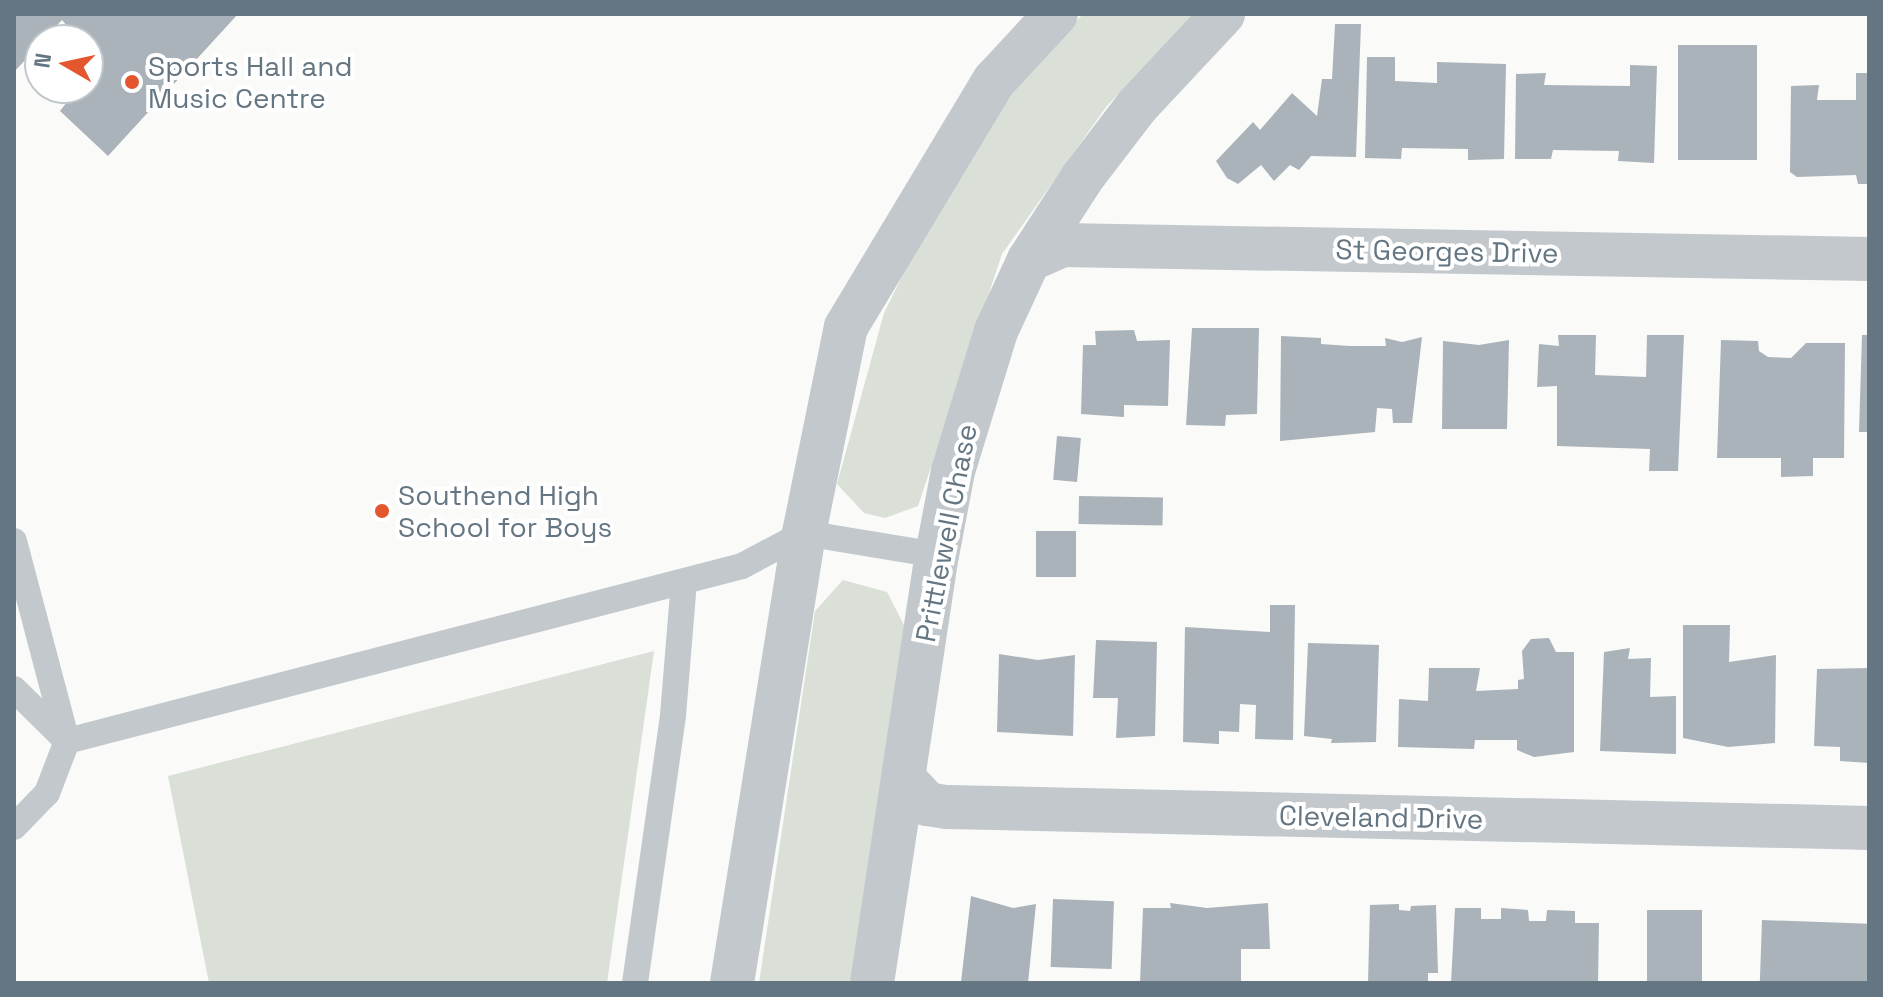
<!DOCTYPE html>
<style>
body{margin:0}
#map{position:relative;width:1883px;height:997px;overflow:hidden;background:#fafaf8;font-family:"Space Grotesk",sans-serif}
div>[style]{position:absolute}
.green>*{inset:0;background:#dadfd7}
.building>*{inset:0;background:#aab3b9;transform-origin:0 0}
.service>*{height:26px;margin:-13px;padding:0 13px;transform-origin:13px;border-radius:13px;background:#c3c8cc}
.minor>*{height:44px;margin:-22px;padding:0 22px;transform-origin:22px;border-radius:22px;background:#c3c8cc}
.tertiary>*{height:44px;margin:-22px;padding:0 22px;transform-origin:22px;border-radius:22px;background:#c3c8cc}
.dots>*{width:22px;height:22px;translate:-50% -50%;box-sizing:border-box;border:4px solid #fff;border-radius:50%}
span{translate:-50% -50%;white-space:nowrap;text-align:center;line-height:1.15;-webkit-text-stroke:8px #fff;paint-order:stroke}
.poi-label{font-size:28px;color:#657683}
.left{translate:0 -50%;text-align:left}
.street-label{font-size:28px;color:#657683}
.frame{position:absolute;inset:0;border:16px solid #657683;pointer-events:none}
.north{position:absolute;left:24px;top:24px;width:80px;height:80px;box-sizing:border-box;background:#fff;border:2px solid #c1c8cd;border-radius:50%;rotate:279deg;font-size:22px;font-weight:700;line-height:32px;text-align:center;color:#657683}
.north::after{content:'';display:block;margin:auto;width:28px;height:36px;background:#e4572e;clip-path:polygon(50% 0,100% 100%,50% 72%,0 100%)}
</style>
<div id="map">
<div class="green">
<i style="clip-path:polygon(1083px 14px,1194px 14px,1106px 107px,1002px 254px,918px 506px,885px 518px,864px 513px,837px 484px,884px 313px,956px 167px,1031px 69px)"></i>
<i style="clip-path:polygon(843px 580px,887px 592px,906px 629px,853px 983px,759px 983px,815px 611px)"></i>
<i style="clip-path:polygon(654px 651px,607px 983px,209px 983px,168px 776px)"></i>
</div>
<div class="building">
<i style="clip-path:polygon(14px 14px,238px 14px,108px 156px,60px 111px,78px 88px,88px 88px,88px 75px,98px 62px,88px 50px,88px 40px,79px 40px,62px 20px,14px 72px)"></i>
<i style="clip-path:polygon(1335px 24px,1361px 24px,1356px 157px,1311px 156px,1299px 170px,1290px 165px,1274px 181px,1261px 165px,1238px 184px,1227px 178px,1216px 161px,1253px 122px,1260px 130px,1292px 93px,1317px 116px,1322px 79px,1332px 79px)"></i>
<i style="left:1678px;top:45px;width:79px;height:115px"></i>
<i style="clip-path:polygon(1367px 57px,1395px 57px,1395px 81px,1437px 83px,1437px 62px,1506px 64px,1504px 159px,1468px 160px,1468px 149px,1402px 148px,1401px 159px,1365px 158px)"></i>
<i style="clip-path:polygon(1630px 65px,1657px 66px,1654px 163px,1618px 161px,1619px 151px,1553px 150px,1551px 159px,1515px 159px,1516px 74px,1546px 73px,1544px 85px,1630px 86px)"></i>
<i style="clip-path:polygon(1856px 73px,1869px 73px,1869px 184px,1858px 184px,1856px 175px,1797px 177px,1790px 172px,1791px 86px,1819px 85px,1817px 100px,1856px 100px)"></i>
<i style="clip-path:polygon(1192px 328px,1259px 328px,1257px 414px,1226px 415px,1225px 426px,1186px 425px)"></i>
<i style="clip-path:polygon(1134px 330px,1137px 341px,1170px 340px,1168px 406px,1124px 405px,1124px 417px,1081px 414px,1083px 345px,1096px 345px,1095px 331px)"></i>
<i style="clip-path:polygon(1558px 335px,1596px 335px,1595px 375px,1646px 377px,1647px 335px,1684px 335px,1678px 471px,1649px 471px,1650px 449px,1557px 446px,1557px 386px,1537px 387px,1539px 344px,1559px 346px)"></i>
<i style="clip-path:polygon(1862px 335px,1869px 335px,1869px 432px,1859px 432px)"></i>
<i style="clip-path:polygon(1281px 336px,1321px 338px,1321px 344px,1349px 346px,1386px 346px,1385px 338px,1402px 342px,1422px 337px,1412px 423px,1393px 423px,1392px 409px,1377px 408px,1375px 432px,1280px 441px)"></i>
<i style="clip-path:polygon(1509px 340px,1507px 429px,1442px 429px,1443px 341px,1479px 345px)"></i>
<i style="clip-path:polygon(1721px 340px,1758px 341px,1759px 351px,1768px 357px,1791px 358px,1806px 343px,1845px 343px,1844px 458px,1813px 458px,1813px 476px,1781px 477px,1781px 458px,1717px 458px)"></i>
<i style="left:1057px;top:436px;width:24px;height:44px;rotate:5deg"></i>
<i style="left:1079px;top:496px;width:84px;height:28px;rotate:1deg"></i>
<i style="left:1036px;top:531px;width:40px;height:46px"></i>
<i style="clip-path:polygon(1270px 605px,1295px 605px,1293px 740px,1255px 739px,1256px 705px,1240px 704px,1239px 732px,1219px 731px,1219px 744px,1183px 742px,1185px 627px,1270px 632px)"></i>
<i style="clip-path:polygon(1683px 625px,1730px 625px,1729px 662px,1776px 655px,1775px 743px,1728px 747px,1683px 738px)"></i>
<i style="clip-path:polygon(1549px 638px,1556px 652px,1574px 652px,1574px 752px,1534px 757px,1517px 750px,1517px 740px,1475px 740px,1474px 749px,1398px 747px,1399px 699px,1428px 701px,1429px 668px,1480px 668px,1476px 691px,1518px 689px,1518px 680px,1524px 679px,1522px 651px,1531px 639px)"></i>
<i style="clip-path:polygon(1096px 640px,1157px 642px,1155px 736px,1116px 738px,1118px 698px,1093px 698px)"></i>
<i style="clip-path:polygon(1308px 643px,1379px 645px,1376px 742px,1331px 743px,1332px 739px,1304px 736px)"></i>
<i style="clip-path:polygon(1630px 648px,1628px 659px,1651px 658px,1650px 697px,1676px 696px,1676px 754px,1600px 751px,1604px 652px)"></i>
<i style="clip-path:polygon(999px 654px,1038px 660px,1075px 655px,1073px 736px,997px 732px)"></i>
<i style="clip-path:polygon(1869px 668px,1869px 763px,1840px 761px,1840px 747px,1814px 746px,1817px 669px)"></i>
<i style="clip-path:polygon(971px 896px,1013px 908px,1036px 904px,1028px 983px,961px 982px)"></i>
<i style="left:1053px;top:899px;width:61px;height:68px;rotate:2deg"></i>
<i style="clip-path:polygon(1170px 903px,1207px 908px,1268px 903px,1270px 949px,1241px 949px,1241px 983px,1140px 983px,1143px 908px,1171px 908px)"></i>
<i style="clip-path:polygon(1399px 904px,1399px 910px,1410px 911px,1411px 906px,1436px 905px,1438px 973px,1428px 973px,1428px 983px,1368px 983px,1370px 905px)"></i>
<i style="clip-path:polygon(1455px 908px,1481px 908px,1481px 919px,1501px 919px,1501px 908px,1528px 910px,1529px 921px,1546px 921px,1547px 910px,1575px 911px,1575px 923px,1599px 923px,1598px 983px,1451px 983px)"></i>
<i style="left:1647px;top:910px;width:55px;height:73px"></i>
<i style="left:1762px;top:920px;width:107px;height:63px;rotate:2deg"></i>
</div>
<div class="service">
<i style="left:14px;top:541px;width:207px;rotate:75.2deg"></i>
<i style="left:67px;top:741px;width:56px;rotate:111deg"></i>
<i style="left:47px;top:793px;width:47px;rotate:134.1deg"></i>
<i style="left:14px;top:689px;width:74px;rotate:44.5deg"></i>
<i style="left:67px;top:741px;width:697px;rotate:-14.53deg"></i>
<i style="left:742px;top:566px;width:70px;rotate:-28deg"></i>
<i style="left:804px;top:533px;width:135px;rotate:9.4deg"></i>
<i style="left:635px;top:983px;width:271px;rotate:-81.9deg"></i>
<i style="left:673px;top:715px;width:134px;rotate:-85.3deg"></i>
</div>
<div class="minor">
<i style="left:1029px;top:260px;width:36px;rotate:-24deg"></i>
<i style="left:1062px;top:245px;width:807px;rotate:0.99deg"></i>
<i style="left:904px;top:779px;width:34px;rotate:47deg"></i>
<i style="left:927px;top:804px;width:20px;rotate:9deg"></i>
<i style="left:947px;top:807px;width:922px;rotate:1.3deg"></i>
</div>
<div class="tertiary">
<i style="left:732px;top:983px;width:456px;rotate:-80.9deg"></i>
<i style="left:804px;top:533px;width:210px;rotate:-78.5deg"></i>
<i style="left:846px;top:327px;width:287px;rotate:-59deg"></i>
<i style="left:994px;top:81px;width:91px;rotate:-47.2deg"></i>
<i style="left:872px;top:983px;width:433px;rotate:-81.4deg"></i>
<i style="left:937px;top:555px;width:86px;rotate:-79.2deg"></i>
<i style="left:953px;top:471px;width:146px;rotate:-72.9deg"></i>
<i style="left:996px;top:331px;width:78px;rotate:-65.1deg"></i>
<i style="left:1029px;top:260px;width:98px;rotate:-57.1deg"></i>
<i style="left:1082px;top:178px;width:91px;rotate:-52.6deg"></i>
<i style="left:1137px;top:106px;width:126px;rotate:-46.9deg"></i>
</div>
<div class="dots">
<i style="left:132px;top:82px;background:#e4572e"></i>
<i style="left:382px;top:511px;background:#e4572e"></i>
</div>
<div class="poi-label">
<span class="left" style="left:148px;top:82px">Sports Hall and<br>Music Centre</span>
<span class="left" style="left:398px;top:511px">Southend High<br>School for Boys</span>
</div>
<div class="street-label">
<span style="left:1447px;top:251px;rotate:1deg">St Georges Drive</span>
<span style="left:946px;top:533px;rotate:-79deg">Prittlewell Chase</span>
<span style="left:1381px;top:817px;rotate:1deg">Cleveland Drive</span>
</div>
<div class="frame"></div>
<div class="north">N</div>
</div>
